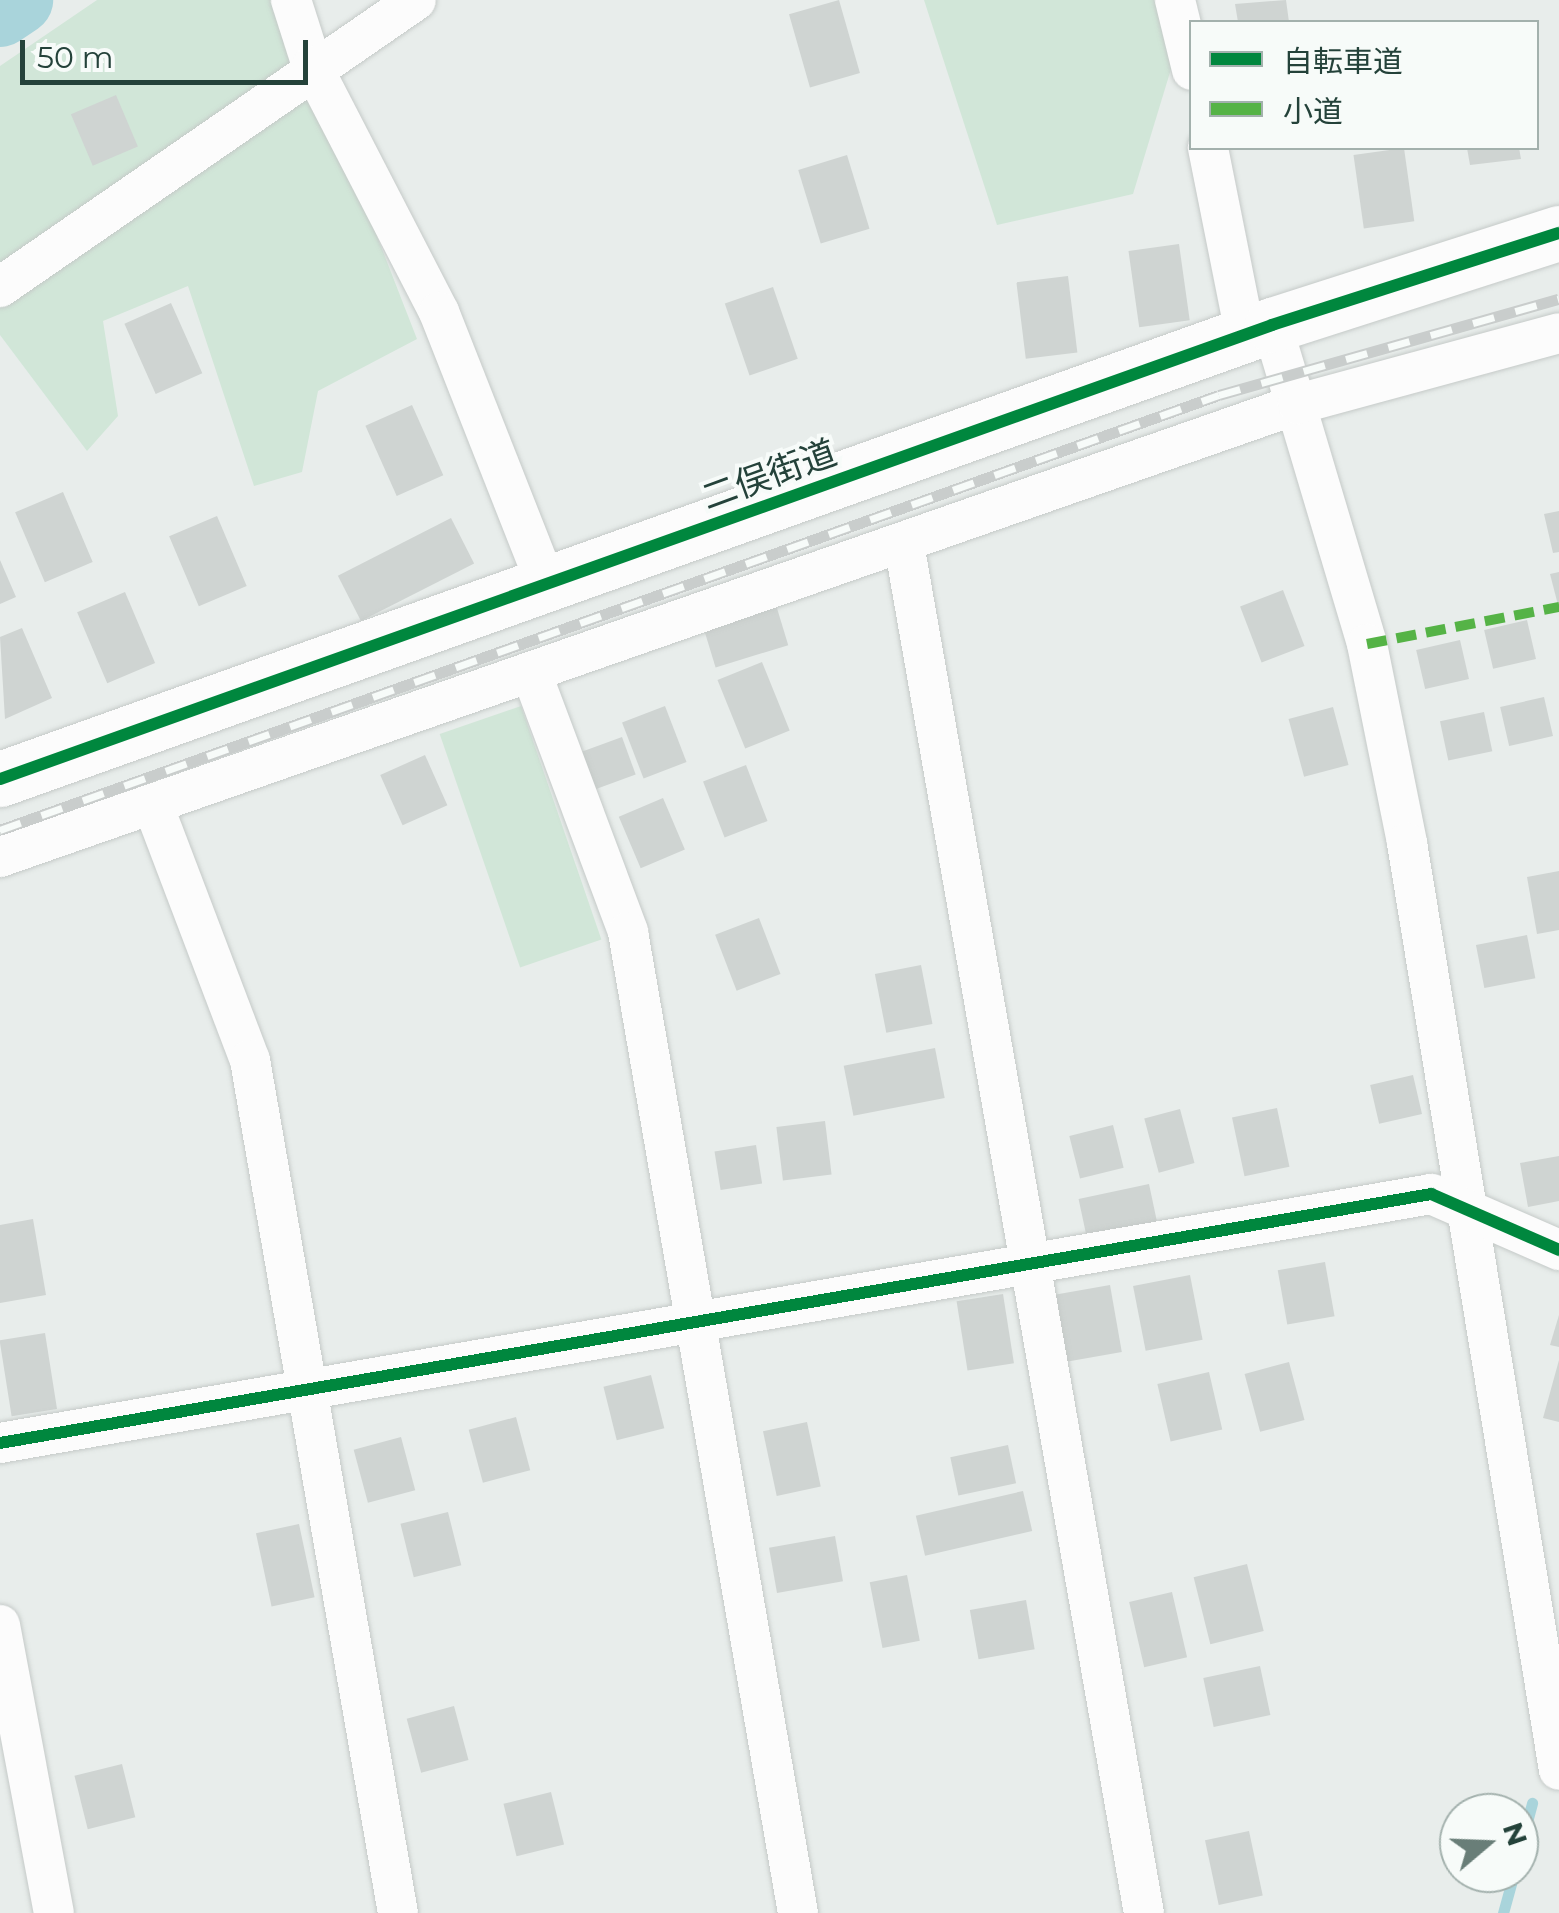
<!DOCTYPE html>
<meta charset="utf-8">
<style>
body{margin:0}
#map{position:relative;width:1559px;height:1913px;overflow:hidden;background:#e8edeb;font-family:Montserrat,"Noto Sans JP",sans-serif}
div>[style]{position:absolute}
.green>*{inset:0;background:#d1e6d8;transform-origin:0 0}
.stream>*{height:11px;margin:-5.5px;padding:0 5.5px;transform-origin:5.5px;border-radius:5.5px;background:#a9d4db}
.river>*{height:70px;margin:-35px;padding:0 35px;transform-origin:35px;border-radius:35px;background:#a9d4db}
.building>*{inset:0;background:#cfd4d2;transform-origin:0 0}
.roads{filter:drop-shadow(0 0 2px #c5cac8) drop-shadow(0 0 2px #c5cac8)}
.street>*{height:40px;margin:-20px;padding:0 20px;transform-origin:20px;border-radius:20px;background:#fcfcfc}
.secondary>*{height:55px;margin:-27.5px;padding:0 27.5px;transform-origin:27.5px;border-radius:27.5px;background:#fcfcfc}
.rail>*{height:11px;margin-top:-5.5px;transform-origin:0;background:repeating-linear-gradient(90deg,#f7fbf9 0 22px,#c9cdcc 0 44px);box-sizing:border-box;border-block:2px solid #c9cdcc}
.quiet>*{height:10px;margin-top:-5px;transform-origin:0;background:repeating-linear-gradient(90deg,#55b346 0 20px,transparent 0 30px)}
.cycleway>*{height:12px;margin:-6px;padding:0 6px;transform-origin:6px;border-radius:6px;background:#00873e}
span{translate:-50% -50%;white-space:nowrap;text-align:center;line-height:1.15;-webkit-text-stroke:8px #f7fbf9;paint-order:stroke}
.street-label{font-size:35px;color:#24423a}
.legend{position:absolute;left:1189px;top:20px;width:350px;height:130px;box-sizing:border-box;background:#f7fbf9;border:2px solid #a3b1ad;margin:0;padding:12px 18px;list-style:none;font-size:30px;color:#24423a}
.legend li{display:flex;align-items:center;gap:20px;height:50px}
.legend b{width:50px;border:2px solid #a3b1ad}
.north{position:absolute;left:1439px;top:1793px;width:100px;height:100px;box-sizing:border-box;background:#f7fbf9;border:2px solid #a3b1ad;border-radius:50%;rotate:71deg;font-size:28px;font-weight:700;line-height:40px;text-align:center;color:#24423a}
.north::after{content:'';display:block;margin:auto;width:35px;height:45px;background:#697e78;clip-path:polygon(50% 0,100% 100%,50% 72%,0 100%)}
.scale{position:absolute;left:20px;top:40px;width:288px;height:45px;box-sizing:border-box;border:5px solid #24423a;border-top:0;padding-left:12px;font-size:30px;line-height:35px;white-space:nowrap;color:#24423a;-webkit-text-stroke:8px #f7fbf9;paint-order:stroke}
</style>
<div id="map">
<div class="green">
<i style="clip-path:polygon(97px 0,285px 0,417px 339px,318px 391px,302px 472px,254px 486px,188px 286px,103px 321px,118px 416px,87px 451px,0 335px,0 66px)"></i>
<i style="clip-path:polygon(924px 0,1192px 0,1133px 194px,997px 225px)"></i>
<i style="left:521px;top:706px;width:247px;height:86px;rotate:71deg"></i>
</div>
<div class="stream">
<i style="left:1519px;top:1852px;width:51px;rotate:-75.1deg"></i>
<i style="left:1503px;top:1913px;width:41px;rotate:-74.6deg"></i>
</div>
<div class="river">
<i style="left:0;top:12px;width:22px;rotate:-34deg"></i>
</div>
<div class="building">
<i style="left:839px;top:0;width:76px;height:52px;rotate:74deg"></i>
<i style="clip-path:polygon(1286px 0,1289px 22px,1238px 22px,1235px 4px)"></i>
<i style="left:116px;top:95px;width:56px;height:49px;rotate:67deg"></i>
<i style="left:1404px;top:148px;width:74px;height:51px;rotate:82deg"></i>
<i style="clip-path:polygon(1467px 148px,1519px 148px,1521px 159px,1470px 165px)"></i>
<i style="left:847px;top:155px;width:77px;height:51px;rotate:73deg"></i>
<i style="left:1179px;top:244px;width:77px;height:51px;rotate:82deg"></i>
<i style="left:1068px;top:276px;width:77px;height:52px;rotate:83deg"></i>
<i style="left:773px;top:287px;width:76px;height:51px;rotate:71deg"></i>
<i style="left:171px;top:303px;width:77px;height:51px;rotate:66deg"></i>
<i style="left:412px;top:405px;width:77px;height:51px;rotate:66deg"></i>
<i style="left:63px;top:492px;width:76px;height:52px;rotate:67deg"></i>
<i style="clip-path:polygon(1559px 511px,1559px 552px,1553px 553px,1544px 514px)"></i>
<i style="left:217px;top:516px;width:76px;height:52px;rotate:67deg"></i>
<i style="left:451px;top:518px;width:51px;height:127px;rotate:63deg"></i>
<i style="clip-path:polygon(0 560px,16px 597px,0 604px)"></i>
<i style="clip-path:polygon(1559px 572px,1559px 605px,1558px 605px,1550px 574px)"></i>
<i style="left:1283px;top:590px;width:60px;height:46px;rotate:69deg"></i>
<i style="left:125px;top:592px;width:77px;height:52px;rotate:67deg"></i>
<i style="left:776px;top:605px;width:42px;height:76px;rotate:73deg"></i>
<i style="left:1527px;top:620px;width:40px;height:44px;rotate:77deg"></i>
<i style="clip-path:polygon(22px 628px,52px 698px,5px 719px,0 637px)"></i>
<i style="left:1460px;top:640px;width:40px;height:45px;rotate:77deg"></i>
<i style="left:762px;top:662px;width:74px;height:48px;rotate:68deg"></i>
<i style="left:1544px;top:697px;width:40px;height:45px;rotate:77deg"></i>
<i style="left:665px;top:706px;width:60px;height:46px;rotate:69deg"></i>
<i style="left:1333px;top:707px;width:60px;height:46px;rotate:75deg"></i>
<i style="left:1484px;top:712px;width:40px;height:45px;rotate:78deg"></i>
<i style="left:622px;top:737px;width:40px;height:45px;rotate:70deg"></i>
<i style="left:425px;top:755px;width:55px;height:49px;rotate:66deg"></i>
<i style="left:746px;top:765px;width:60px;height:46px;rotate:69deg"></i>
<i style="left:663px;top:798px;width:56px;height:48px;rotate:67deg"></i>
<i style="clip-path:polygon(1559px 871px,1559px 930px,1537px 934px,1527px 877px)"></i>
<i style="left:759px;top:918px;width:60px;height:47px;rotate:69deg"></i>
<i style="left:1527px;top:935px;width:44px;height:52px;rotate:79deg"></i>
<i style="left:921px;top:965px;width:60px;height:47px;rotate:79deg"></i>
<i style="left:935px;top:1048px;width:51px;height:93px;rotate:79deg"></i>
<i style="left:1413px;top:1075px;width:40px;height:44px;rotate:77deg"></i>
<i style="left:1277px;top:1108px;width:60px;height:46px;rotate:78deg"></i>
<i style="left:1180px;top:1109px;width:56px;height:37px;rotate:75deg"></i>
<i style="left:825px;top:1121px;width:54px;height:49px;rotate:83deg"></i>
<i style="left:1113px;top:1125px;width:44px;height:45px;rotate:76deg"></i>
<i style="left:756px;top:1145px;width:39px;height:42px;rotate:81deg"></i>
<i style="clip-path:polygon(1559px 1156px,1559px 1201px,1528px 1207px,1520px 1163px)"></i>
<i style="left:1149px;top:1184px;width:39px;height:72px;rotate:78deg"></i>
<i style="clip-path:polygon(33px 1219px,46px 1295px,0 1303px,0 1225px)"></i>
<i style="left:1325px;top:1262px;width:55px;height:48px;rotate:80deg"></i>
<i style="left:1190px;top:1275px;width:66px;height:58px;rotate:79deg"></i>
<i style="left:1110px;top:1285px;width:68px;height:59px;rotate:80deg"></i>
<i style="left:1003px;top:1294px;width:70px;height:47px;rotate:81deg"></i>
<i style="clip-path:polygon(1559px 1315px,1559px 1347px,1550px 1345px)"></i>
<i style="left:45px;top:1333px;width:77px;height:46px;rotate:81deg"></i>
<i style="clip-path:polygon(1559px 1360px,1559px 1422px,1543px 1418px)"></i>
<i style="left:1289px;top:1362px;width:60px;height:46px;rotate:75deg"></i>
<i style="left:1209px;top:1372px;width:59px;height:53px;rotate:77deg"></i>
<i style="left:651px;top:1375px;width:55px;height:49px;rotate:76deg"></i>
<i style="left:516px;top:1417px;width:55px;height:49px;rotate:75deg"></i>
<i style="left:807px;top:1422px;width:66px;height:45px;rotate:78deg"></i>
<i style="left:401px;top:1437px;width:55px;height:49px;rotate:75deg"></i>
<i style="left:1008px;top:1445px;width:39px;height:59px;rotate:78deg"></i>
<i style="left:1023px;top:1491px;width:41px;height:110px;rotate:77deg"></i>
<i style="left:448px;top:1512px;width:55px;height:49px;rotate:76deg"></i>
<i style="left:299px;top:1524px;width:75px;height:44px;rotate:78deg"></i>
<i style="left:835px;top:1536px;width:46px;height:67px;rotate:80deg"></i>
<i style="left:1247px;top:1564px;width:69px;height:55px;rotate:76deg"></i>
<i style="left:907px;top:1575px;width:67px;height:38px;rotate:79deg"></i>
<i style="left:1172px;top:1592px;width:67px;height:44px;rotate:77deg"></i>
<i style="left:1026px;top:1600px;width:50px;height:57px;rotate:80deg"></i>
<i style="left:1260px;top:1666px;width:50px;height:58px;rotate:78deg"></i>
<i style="left:454px;top:1706px;width:56px;height:49px;rotate:75deg"></i>
<i style="left:122px;top:1764px;width:55px;height:49px;rotate:76deg"></i>
<i style="left:551px;top:1792px;width:54px;height:49px;rotate:76deg"></i>
<i style="left:1249px;top:1831px;width:66px;height:45px;rotate:78deg"></i>
</div>
<div class="roads">
<div class="street">
<i style="left:291px;top:0;width:69px;rotate:72.3deg"></i>
<i style="left:312px;top:66px;width:277px;rotate:62.7deg"></i>
<i style="left:439px;top:312px;width:295px;rotate:68.5deg"></i>
<i style="left:1175px;top:0;width:72px;rotate:76.3deg"></i>
<i style="left:1208px;top:148px;width:194px;rotate:78.7deg"></i>
<i style="left:0;top:287px;width:505px;rotate:-34.6deg"></i>
<i style="left:1272px;top:325px;width:333px;rotate:73.4deg"></i>
<i style="left:1367px;top:644px;width:203px;rotate:78.6deg"></i>
<i style="left:1407px;top:843px;width:939px;rotate:80.69deg"></i>
<i style="left:904px;top:544px;width:1390px;rotate:80.06deg"></i>
<i style="left:531px;top:672px;width:278px;rotate:69.5deg"></i>
<i style="left:628px;top:932px;width:996px;rotate:80.17deg"></i>
<i style="left:153px;top:805px;width:273px;rotate:69.2deg"></i>
<i style="left:250px;top:1060px;width:866px;rotate:80.16deg"></i>
<i style="left:0;top:857px;width:1375px;rotate:-19.24deg"></i>
<i style="left:1298px;top:404px;width:270px;rotate:-15.2deg"></i>
<i style="left:0;top:1443px;width:1453px;rotate:-9.87deg"></i>
<i style="left:1431px;top:1194px;width:140px;rotate:23.6deg"></i>
<i style="left:0;top:1625px;width:293px;rotate:79.4deg"></i>
</div>
<div class="secondary">
<i style="left:0;top:779px;width:1351px;rotate:-19.64deg"></i>
<i style="left:1272px;top:325px;width:301px;rotate:-17.8deg"></i>
</div>
</div>
<div class="rail">
<i style="left:0;top:830px;width:1294px;rotate:-19.64deg"></i>
<i style="left:1219px;top:395px;width:353px;rotate:-15.8deg"></i>
</div>
<div class="quiet">
<i style="left:1367px;top:644px;width:196px;rotate:-10.9deg"></i>
</div>
<div class="cycleway">
<i style="left:0;top:779px;width:1351px;rotate:-19.64deg"></i>
<i style="left:1272px;top:325px;width:301px;rotate:-17.8deg"></i>
<i style="left:0;top:1443px;width:1453px;rotate:-9.87deg"></i>
<i style="left:1431px;top:1194px;width:140px;rotate:23.6deg"></i>
</div>
<div class="street-label">
<span style="left:769px;top:475px;rotate:-20deg">二俣街道</span>
</div>
<ul class="legend">
<li><b style="height:12px;background:#00873e"></b>自転車道</li>
<li><b style="height:12px;background:#55b346"></b>小道</li>
</ul>
<div class="north">N</div>
<div class="scale">50 m</div>
</div>
